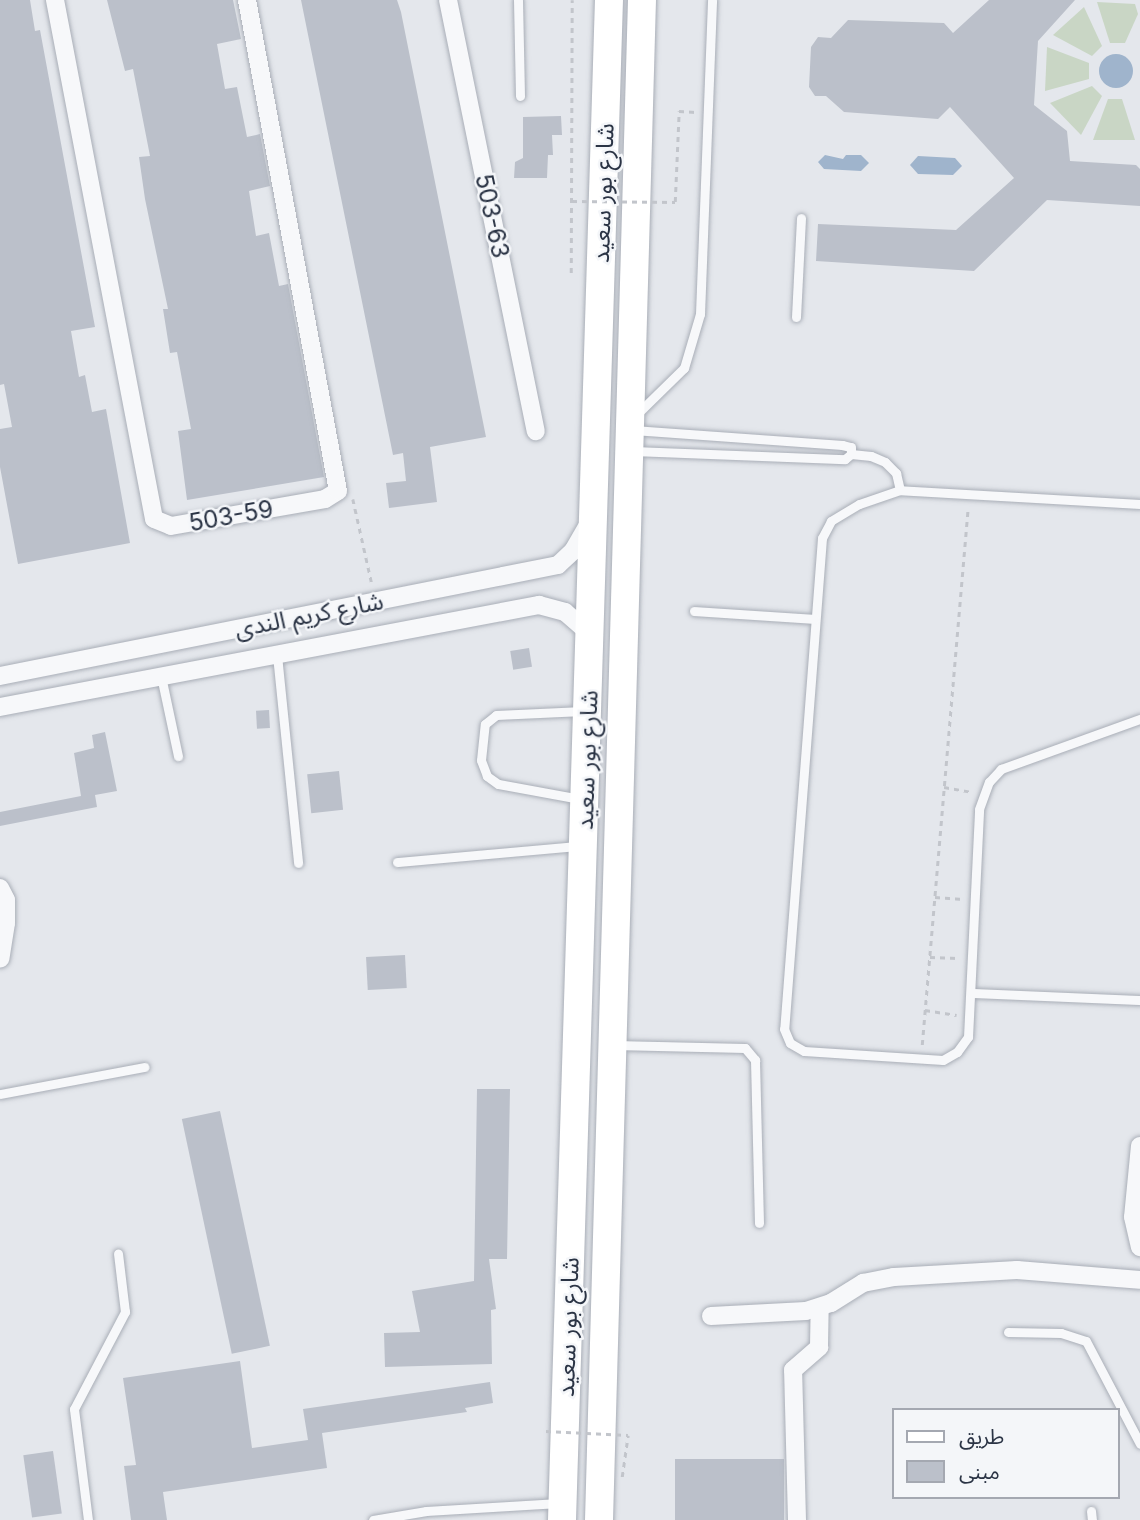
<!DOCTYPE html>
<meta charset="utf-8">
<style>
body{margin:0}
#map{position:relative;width:1140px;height:1520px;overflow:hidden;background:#e4e7ec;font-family:Inter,"Noto Sans Arabic",sans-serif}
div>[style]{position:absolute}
.green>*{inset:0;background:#c9d6c5}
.water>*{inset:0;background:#9fb4cc}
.round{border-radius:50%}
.building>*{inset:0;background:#bbc0ca;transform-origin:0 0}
.path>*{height:2.5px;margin-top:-1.25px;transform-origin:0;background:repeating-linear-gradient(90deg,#c2c5cb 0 5px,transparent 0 10px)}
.roads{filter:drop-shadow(0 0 2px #a9aeb7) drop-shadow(0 0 2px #a9aeb7)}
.service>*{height:9px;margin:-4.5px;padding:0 4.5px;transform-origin:4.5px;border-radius:4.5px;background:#f7f8fa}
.minor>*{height:18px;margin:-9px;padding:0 9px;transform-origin:9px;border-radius:9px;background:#f7f8fa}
.primary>*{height:28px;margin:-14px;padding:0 14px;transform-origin:14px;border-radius:14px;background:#fff}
.path-bridge>*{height:2.5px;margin-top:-1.25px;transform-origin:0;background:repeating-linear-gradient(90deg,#c2c5cb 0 5px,transparent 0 10px)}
span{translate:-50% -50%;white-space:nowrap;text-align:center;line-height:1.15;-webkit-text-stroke:5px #f4f6f9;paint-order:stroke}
.street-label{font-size:24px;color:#2b3445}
.legend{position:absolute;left:892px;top:1408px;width:228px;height:91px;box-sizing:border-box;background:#f4f6f9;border:2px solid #a4a8b1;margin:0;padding:9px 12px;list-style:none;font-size:21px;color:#2b3445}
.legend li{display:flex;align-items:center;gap:14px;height:35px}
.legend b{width:35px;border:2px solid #a4a8b1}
</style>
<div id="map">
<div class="green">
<i style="clip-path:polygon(1097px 2px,1135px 4px,1138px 14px,1125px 43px,1110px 43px)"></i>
<i style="clip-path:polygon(1084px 7px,1102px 46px,1092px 56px,1053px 35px)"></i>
<i style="clip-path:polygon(1047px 47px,1089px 63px,1089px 79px,1045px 91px)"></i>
<i style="clip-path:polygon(1092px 86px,1102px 96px,1081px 135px,1050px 103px)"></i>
<i style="clip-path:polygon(1108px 99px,1122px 99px,1135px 140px,1093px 140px)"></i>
</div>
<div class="water">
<i class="round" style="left:1099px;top:54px;width:34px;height:34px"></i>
<i style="clip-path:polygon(825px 155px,843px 159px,846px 155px,861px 155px,869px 163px,861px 171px,824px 169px,818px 162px)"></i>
<i style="clip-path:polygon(918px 156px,955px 158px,962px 166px,953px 175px,918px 174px,910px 165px)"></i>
</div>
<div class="building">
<i style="clip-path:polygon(0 0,30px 0,35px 31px,40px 30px,95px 327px,71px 331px,79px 377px,85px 375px,92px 412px,106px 409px,130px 543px,18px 564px,0 467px,0 429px,12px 427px,4px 384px,0 385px)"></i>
<i style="clip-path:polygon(107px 0,233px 0,241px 39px,217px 44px,225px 89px,237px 87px,247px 137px,260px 134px,270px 186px,249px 191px,256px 236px,269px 233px,279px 286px,288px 284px,324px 477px,187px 500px,178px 431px,191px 429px,177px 352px,170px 353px,163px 309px,168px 309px,145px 199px,139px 157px,150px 156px,133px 69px,125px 71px)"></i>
<i style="clip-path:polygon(301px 0,397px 0,401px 12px,486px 437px,430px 447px,437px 502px,389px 508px,386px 483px,406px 481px,403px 453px,393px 455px)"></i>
<i style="clip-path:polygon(989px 0,1075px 0,1038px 41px,1034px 105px,1067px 131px,1070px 161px,1136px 165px,1140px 169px,1140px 206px,1047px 200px,974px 271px,816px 261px,818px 224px,956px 230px,1014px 178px,950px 107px,938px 119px,844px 112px,826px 96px,815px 96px,809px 87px,811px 47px,818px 37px,831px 38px,848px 20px,944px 23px,953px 33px)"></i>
<i style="clip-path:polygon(561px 116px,562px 135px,552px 135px,553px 155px,548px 155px,547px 178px,514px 178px,515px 162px,523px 158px,523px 117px)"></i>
<i style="left:529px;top:648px;width:19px;height:19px;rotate:81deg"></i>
<i style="left:269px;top:710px;width:18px;height:13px;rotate:87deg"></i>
<i style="clip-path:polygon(105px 732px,117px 791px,95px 795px,97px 807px,0 826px,0 812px,81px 796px,74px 753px,94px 748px,92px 735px)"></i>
<i style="left:339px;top:771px;width:39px;height:32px;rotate:84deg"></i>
<i style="left:405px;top:955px;width:33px;height:39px;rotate:87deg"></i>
<i style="clip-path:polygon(477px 1089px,510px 1089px,507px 1259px,489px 1259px,496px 1309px,491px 1310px,492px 1364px,385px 1367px,384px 1333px,420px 1332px,412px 1291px,474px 1281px)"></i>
<i style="left:220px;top:1111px;width:240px;height:39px;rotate:78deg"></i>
<i style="clip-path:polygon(240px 1361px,252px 1448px,308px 1440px,303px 1409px,490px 1382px,493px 1403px,465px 1408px,467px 1412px,322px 1433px,327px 1468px,163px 1492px,167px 1520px,131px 1520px,124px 1466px,136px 1465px,123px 1378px)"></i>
<i style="left:53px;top:1451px;width:63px;height:30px;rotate:82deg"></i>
<i style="left:675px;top:1459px;width:109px;height:61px"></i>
</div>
<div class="path">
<i style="left:675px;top:202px;width:91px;rotate:-87.5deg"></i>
<i style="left:679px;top:111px;width:17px;rotate:3deg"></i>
<i style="left:571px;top:273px;width:273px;rotate:-89.8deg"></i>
<i style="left:353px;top:499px;width:87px;rotate:77.4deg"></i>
<i style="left:944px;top:787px;width:28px;rotate:10deg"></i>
<i style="left:935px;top:897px;width:28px;rotate:4deg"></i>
<i style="left:930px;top:957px;width:28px;rotate:2deg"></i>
<i style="left:925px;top:1010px;width:32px;rotate:9deg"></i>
<i style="left:922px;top:1045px;width:540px;rotate:-85.11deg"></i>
<i style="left:622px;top:1477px;width:42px;rotate:-81.9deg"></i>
</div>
<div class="roads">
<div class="service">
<i style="left:518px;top:0;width:96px;rotate:88.8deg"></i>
<i style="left:796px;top:317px;width:99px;rotate:-87.1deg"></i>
<i style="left:637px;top:414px;width:66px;rotate:-44.4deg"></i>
<i style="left:684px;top:368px;width:56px;rotate:-73.5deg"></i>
<i style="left:700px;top:314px;width:314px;rotate:-87.8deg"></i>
<i style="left:633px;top:430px;width:210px;rotate:4.1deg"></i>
<i style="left:842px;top:445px;width:9px;rotate:13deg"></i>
<i style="left:851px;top:447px;width:7px;rotate:90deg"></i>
<i style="left:633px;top:451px;width:212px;rotate:2.2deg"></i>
<i style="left:845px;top:459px;width:8px;rotate:-40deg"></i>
<i style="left:851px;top:454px;width:20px;rotate:6deg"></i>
<i style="left:871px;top:456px;width:15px;rotate:23deg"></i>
<i style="left:885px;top:462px;width:16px;rotate:45deg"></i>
<i style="left:896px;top:473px;width:17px;rotate:77deg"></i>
<i style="left:1140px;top:504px;width:240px;rotate:-176.7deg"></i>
<i style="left:900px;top:490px;width:43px;rotate:161.1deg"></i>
<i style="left:859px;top:504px;width:33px;rotate:149deg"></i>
<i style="left:831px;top:521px;width:19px;rotate:118deg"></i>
<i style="left:822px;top:538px;width:492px;rotate:94.4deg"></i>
<i style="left:784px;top:1029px;width:15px;rotate:67deg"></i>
<i style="left:790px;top:1043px;width:16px;rotate:30deg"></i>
<i style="left:804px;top:1051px;width:139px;rotate:3.7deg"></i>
<i style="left:943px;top:1060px;width:16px;rotate:-30deg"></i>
<i style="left:957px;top:1052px;width:19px;rotate:-54deg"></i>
<i style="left:968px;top:1037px;width:228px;rotate:-87.2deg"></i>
<i style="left:979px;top:809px;width:29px;rotate:-70deg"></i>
<i style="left:989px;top:782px;width:18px;rotate:-47deg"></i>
<i style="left:1001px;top:769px;width:148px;rotate:-19.8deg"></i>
<i style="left:694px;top:611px;width:121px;rotate:3.8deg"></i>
<i style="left:277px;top:655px;width:209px;rotate:84.2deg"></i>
<i style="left:161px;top:676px;width:82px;rotate:78deg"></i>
<i style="left:580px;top:799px;width:83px;rotate:-169.6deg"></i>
<i style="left:498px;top:784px;width:14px;rotate:-144deg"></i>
<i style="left:487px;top:776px;width:17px;rotate:-111deg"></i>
<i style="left:481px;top:760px;width:36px;rotate:-84deg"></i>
<i style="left:485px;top:724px;width:14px;rotate:-39deg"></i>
<i style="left:496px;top:715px;width:87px;rotate:-2.6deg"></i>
<i style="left:397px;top:862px;width:182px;rotate:-5.1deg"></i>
<i style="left:972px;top:993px;width:168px;rotate:2.4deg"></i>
<i style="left:614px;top:1045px;width:131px;rotate:1.3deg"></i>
<i style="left:745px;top:1048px;width:16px;rotate:50deg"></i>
<i style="left:755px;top:1060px;width:163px;rotate:88.6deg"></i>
<i style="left:0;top:1094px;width:147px;rotate:-10.6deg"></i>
<i style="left:1008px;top:1332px;width:53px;rotate:1.1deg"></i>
<i style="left:1061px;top:1333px;width:26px;rotate:18deg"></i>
<i style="left:1086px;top:1341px;width:116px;rotate:62.3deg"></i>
<i style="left:1091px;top:1511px;width:9px;rotate:84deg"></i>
<i style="left:88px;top:1520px;width:112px;rotate:-97.2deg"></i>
<i style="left:74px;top:1409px;width:110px;rotate:-62.3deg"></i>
<i style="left:125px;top:1312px;width:59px;rotate:-96.8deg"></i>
<i style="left:373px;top:1520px;width:54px;rotate:-9.6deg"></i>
<i style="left:426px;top:1511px;width:133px;rotate:-3.4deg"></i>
</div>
<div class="minor">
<i style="left:55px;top:0;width:528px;rotate:79.2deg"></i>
<i style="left:154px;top:519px;width:18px;rotate:22deg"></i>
<i style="left:171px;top:526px;width:156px;rotate:-9.9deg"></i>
<i style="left:325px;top:499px;width:15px;rotate:-32deg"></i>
<i style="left:338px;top:491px;width:499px;rotate:-100.5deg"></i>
<i style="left:448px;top:0;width:440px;rotate:78.5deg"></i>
<i style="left:0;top:676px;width:569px;rotate:-11.25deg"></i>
<i style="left:558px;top:565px;width:21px;rotate:-43deg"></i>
<i style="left:573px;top:551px;width:34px;rotate:-60deg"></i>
<i style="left:0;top:707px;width:549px;rotate:-10.72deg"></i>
<i style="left:539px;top:605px;width:27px;rotate:15deg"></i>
<i style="left:565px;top:612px;width:35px;rotate:41deg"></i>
<i style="left:0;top:888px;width:13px;rotate:63deg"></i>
<i style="left:6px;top:900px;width:23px;rotate:90deg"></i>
<i style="left:6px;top:923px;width:36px;rotate:99deg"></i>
<i style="left:1140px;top:1146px;width:71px;rotate:95.6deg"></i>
<i style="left:1133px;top:1217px;width:31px;rotate:77deg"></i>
<i style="left:711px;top:1316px;width:95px;rotate:-3deg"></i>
<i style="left:806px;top:1311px;width:26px;rotate:-18deg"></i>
<i style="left:831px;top:1303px;width:38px;rotate:-32deg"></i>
<i style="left:863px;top:1283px;width:32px;rotate:-11deg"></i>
<i style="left:894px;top:1277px;width:123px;rotate:-3.3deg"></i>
<i style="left:1017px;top:1270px;width:123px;rotate:4.6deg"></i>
<i style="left:797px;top:1520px;width:150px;rotate:-91.5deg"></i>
<i style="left:793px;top:1370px;width:35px;rotate:-41deg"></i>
<i style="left:819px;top:1347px;width:39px;rotate:-89deg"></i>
</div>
<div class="primary">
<i style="left:562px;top:1520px;width:1521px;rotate:-88.23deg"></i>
<i style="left:599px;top:1520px;width:1521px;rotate:-88.38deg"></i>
</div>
</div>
<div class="path-bridge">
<i style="left:572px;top:201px;width:103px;rotate:0.6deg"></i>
<i style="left:546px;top:1431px;width:82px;rotate:2.8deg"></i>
</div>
<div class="street-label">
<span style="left:603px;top:193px;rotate:-88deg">شارع بور سعيد</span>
<span style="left:492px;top:216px;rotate:78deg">503-63</span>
<span style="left:231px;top:516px;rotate:-10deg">503-59</span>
<span style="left:309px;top:615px;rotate:-11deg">شارع كريم الندى</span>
<span style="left:587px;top:760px;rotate:-88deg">شارع بور سعيد</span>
<span style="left:568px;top:1327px;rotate:-88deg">شارع بور سعيد</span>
</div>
<ul class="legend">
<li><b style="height:9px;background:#fff"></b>طريق</li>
<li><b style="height:19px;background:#bbc0ca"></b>مبنى</li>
</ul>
</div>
